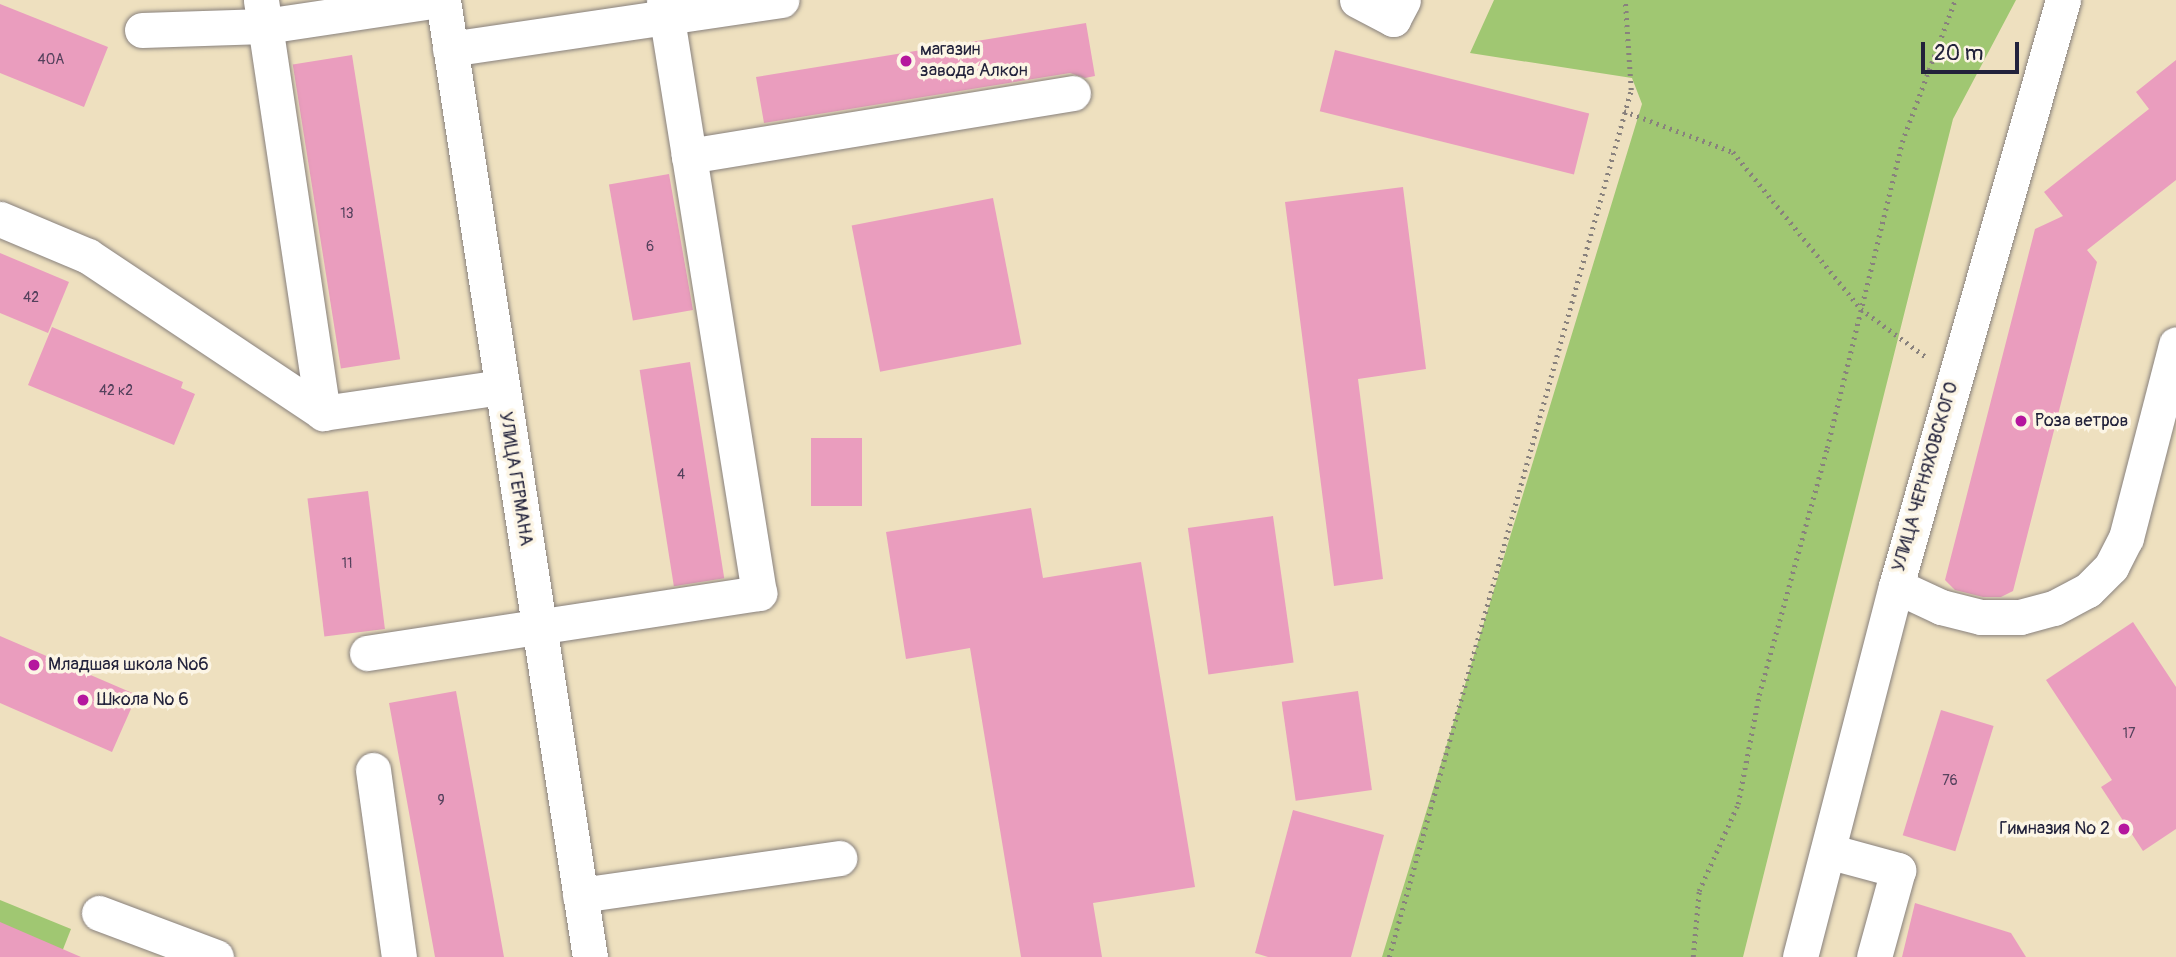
<!DOCTYPE html>
<meta charset="utf-8">
<style>
body{margin:0}
#map{position:relative;width:2176px;height:957px;overflow:hidden;background:#eee0bf;font-family:Pangolin,sans-serif}
div>[style]{position:absolute}
.green>*{inset:0;background:#a0c772}
.building>*{inset:0;background:#ea9dbe;transform-origin:0 0}
.path>*{height:4.5px;margin-top:-2.25px;transform-origin:0;background:repeating-linear-gradient(90deg,#88817d 0 2px,transparent 0 7px)}
.roads{filter:drop-shadow(0 0 2px #88817d) drop-shadow(0 0 2px #88817d)}
.minor>*{height:35px;margin:-17.5px;padding:0 17.5px;transform-origin:17.5px;border-radius:17.5px;background:#fff}
.dots>*{width:19px;height:19px;translate:-50% -50%;box-sizing:border-box;border:4px solid #fcf5e5;border-radius:50%}
span{translate:-50% -50%;white-space:nowrap;text-align:center;line-height:1.15;-webkit-text-stroke:7px #fcf5e5;paint-order:stroke}
.number-label{font-size:14px;color:#54415c}
.number-label span{-webkit-text-stroke-width:0}
.poi-label{font-size:18px;color:#22223b}
.left{translate:0 -50%;text-align:left}
.right{translate:-100% -50%;text-align:right}
.street-label{font-size:18px;color:#22223b}
.scale{position:absolute;left:1921px;top:42px;width:98px;height:32px;box-sizing:border-box;border:4px solid #22223b;border-top:0;padding-left:9px;font-size:21px;line-height:24px;white-space:nowrap;color:#22223b;-webkit-text-stroke:5px #fcf5e5;paint-order:stroke}
</style>
<div id="map">
<div class="green">
<i style="clip-path:polygon(1494px 0,2016px 0,1953px 119px,1743px 957px,1382px 957px,1642px 104px,1632px 78px,1470px 53px)"></i>
<i style="clip-path:polygon(0 900px,71px 929px,60px 957px,0 957px)"></i>
</div>
<div class="building">
<i style="clip-path:polygon(0 4px,108px 47px,84px 107px,0 73px)"></i>
<i style="clip-path:polygon(1086px 23px,1095px 76px,1085px 78px,1070px 73px,764px 123px,756px 77px)"></i>
<i style="left:1335px;top:50px;width:262px;height:63px;rotate:14deg"></i>
<i style="left:352px;top:55px;width:308px;height:60px;rotate:81deg"></i>
<i style="clip-path:polygon(2176px 60px,2176px 180px,2087px 250px,2097px 262px,2013px 591px,2001px 597px,1983px 597px,1955px 590px,1945px 580px,2035px 229px,2063px 216px,2044px 192px,2149px 109px,2136px 92px)"></i>
<i style="left:669px;top:174px;width:138px;height:61px;rotate:80deg"></i>
<i style="clip-path:polygon(1403px 187px,1426px 369px,1358px 379px,1383px 579px,1334px 586px,1285px 202px)"></i>
<i style="left:993px;top:198px;width:149px;height:144px;rotate:79deg"></i>
<i style="clip-path:polygon(0 253px,69px 282px,48px 333px,0 313px)"></i>
<i style="clip-path:polygon(52px 327px,183px 382px,181px 388px,195px 394px,174px 445px,28px 385px)"></i>
<i style="left:690px;top:362px;width:219px;height:51px;rotate:81deg"></i>
<i style="left:811px;top:438px;width:51px;height:68px"></i>
<i style="left:368px;top:491px;width:139px;height:61px;rotate:83deg"></i>
<i style="clip-path:polygon(1031px 508px,1043px 578px,1141px 562px,1195px 887px,1093px 903px,1102px 957px,1021px 957px,970px 648px,906px 659px,886px 532px)"></i>
<i style="left:1273px;top:516px;width:148px;height:86px;rotate:82deg"></i>
<i style="clip-path:polygon(2133px 622px,2176px 687px,2176px 829px,2143px 851px,2101px 787px,2112px 780px,2046px 680px)"></i>
<i style="clip-path:polygon(0 636px,137px 695px,112px 752px,0 703px)"></i>
<i style="clip-path:polygon(456px 691px,504px 957px,435px 957px,414px 840px,389px 703px)"></i>
<i style="left:1358px;top:691px;width:100px;height:77px;rotate:82deg"></i>
<i style="left:1941px;top:710px;width:55px;height:131px;rotate:17deg"></i>
<i style="clip-path:polygon(1293px 810px,1384px 835px,1351px 957px,1268px 957px,1255px 953px)"></i>
<i style="clip-path:polygon(1915px 903px,2011px 933px,2026px 957px,1902px 957px)"></i>
<i style="clip-path:polygon(0 922px,81px 957px,0 957px)"></i>
</div>
<div class="path">
<i style="left:1624px;top:111px;width:116px;rotate:20.6deg"></i>
<i style="left:1733px;top:152px;width:203px;rotate:50.8deg"></i>
<i style="left:1861px;top:309px;width:81px;rotate:36.4deg"></i>
<i style="left:1389px;top:957px;width:900px;rotate:-74.4deg"></i>
<i style="left:1631px;top:90px;width:90px;rotate:-93.8deg"></i>
<i style="left:1693px;top:957px;width:66px;rotate:-84.8deg"></i>
<i style="left:1699px;top:891px;width:95px;rotate:-65.9deg"></i>
<i style="left:1738px;top:804px;width:111px;rotate:-79.1deg"></i>
<i style="left:1759px;top:695px;width:256px;rotate:-74.6deg"></i>
<i style="left:1827px;top:448px;width:315px;rotate:-76.2deg"></i>
<i style="left:1902px;top:142px;width:152px;rotate:-69.5deg"></i>
</div>
<div class="roads">
<div class="minor">
<i style="left:443px;top:0;width:968px;rotate:81.27deg"></i>
<i style="left:664px;top:0;width:158px;rotate:80.9deg"></i>
<i style="left:1357px;top:0;width:41px;rotate:27.8deg"></i>
<i style="left:1393px;top:19px;width:21px;rotate:-62deg"></i>
<i style="left:142px;top:30px;width:123px;rotate:-1.9deg"></i>
<i style="left:265px;top:26px;width:26px;rotate:-99deg"></i>
<i style="left:450px;top:49px;width:335px;rotate:-8.4deg"></i>
<i style="left:0;top:219px;width:95px;rotate:22.8deg"></i>
<i style="left:88px;top:256px;width:283px;rotate:33.7deg"></i>
<i style="left:323px;top:413px;width:180px;rotate:-8.3deg"></i>
<i style="left:323px;top:413px;width:391px;rotate:-98.5deg"></i>
<i style="left:265px;top:26px;width:177px;rotate:-8.5deg"></i>
<i style="left:1896px;top:586px;width:50px;rotate:25deg"></i>
<i style="left:1941px;top:607px;width:41px;rotate:14deg"></i>
<i style="left:1981px;top:617px;width:39px"></i>
<i style="left:2020px;top:617px;width:35px;rotate:-15deg"></i>
<i style="left:2054px;top:608px;width:38px;rotate:-28deg"></i>
<i style="left:2088px;top:590px;width:33px;rotate:-45deg"></i>
<i style="left:2111px;top:567px;width:33px;rotate:-63deg"></i>
<i style="left:2126px;top:538px;width:200px;rotate:-75.5deg"></i>
<i style="left:367px;top:653px;width:397px;rotate:-8.7deg"></i>
<i style="left:759px;top:593px;width:443px;rotate:-99.1deg"></i>
<i style="left:689px;top:156px;width:389px;rotate:-9.3deg"></i>
<i style="left:373px;top:770px;width:189px;rotate:82.1deg"></i>
<i style="left:1828px;top:851px;width:73px;rotate:15.2deg"></i>
<i style="left:1898px;top:870px;width:90px;rotate:105.4deg"></i>
<i style="left:580px;top:895px;width:262px;rotate:-8.1deg"></i>
<i style="left:99px;top:913px;width:125px;rotate:20.6deg"></i>
<i style="left:1800px;top:957px;width:383px;rotate:-75.5deg"></i>
<i style="left:1896px;top:586px;width:609px;rotate:-74.09deg"></i>
</div>
</div>
<div class="dots">
<i style="left:906px;top:61px;background:#b5179e"></i>
<i style="left:2021px;top:421px;background:#b5179e"></i>
<i style="left:34px;top:665px;background:#b5179e"></i>
<i style="left:83px;top:700px;background:#b5179e"></i>
<i style="left:2124px;top:829px;background:#b5179e"></i>
</div>
<div class="number-label">
<span style="left:51px;top:60px">40А</span>
<span style="left:347px;top:214px">13</span>
<span style="left:650px;top:247px">6</span>
<span style="left:31px;top:298px">42</span>
<span style="left:116px;top:391px">42 к2</span>
<span style="left:681px;top:475px">4</span>
<span style="left:347px;top:564px">11</span>
<span style="left:2129px;top:734px">17</span>
<span style="left:1950px;top:781px">76</span>
<span style="left:441px;top:801px">9</span>
</div>
<div class="poi-label">
<span class="left" style="left:920px;top:61px">магазин<br>завода Алкон</span>
<span class="left" style="left:2035px;top:421px">Роза ветров</span>
<span class="left" style="left:48px;top:665px">Младшая школа №6</span>
<span class="left" style="left:97px;top:700px">Школа № 6</span>
<span class="right" style="left:2110px;top:829px">Гимназия № 2</span>
</div>
<div class="street-label">
<span style="left:1926px;top:477px;rotate:-74deg">УЛИЦА ЧЕРНЯХОВСКОГО</span>
<span style="left:515px;top:479px;rotate:81deg">УЛИЦА ГЕРМАНА</span>
</div>
<div class="scale">20 m</div>
</div>
